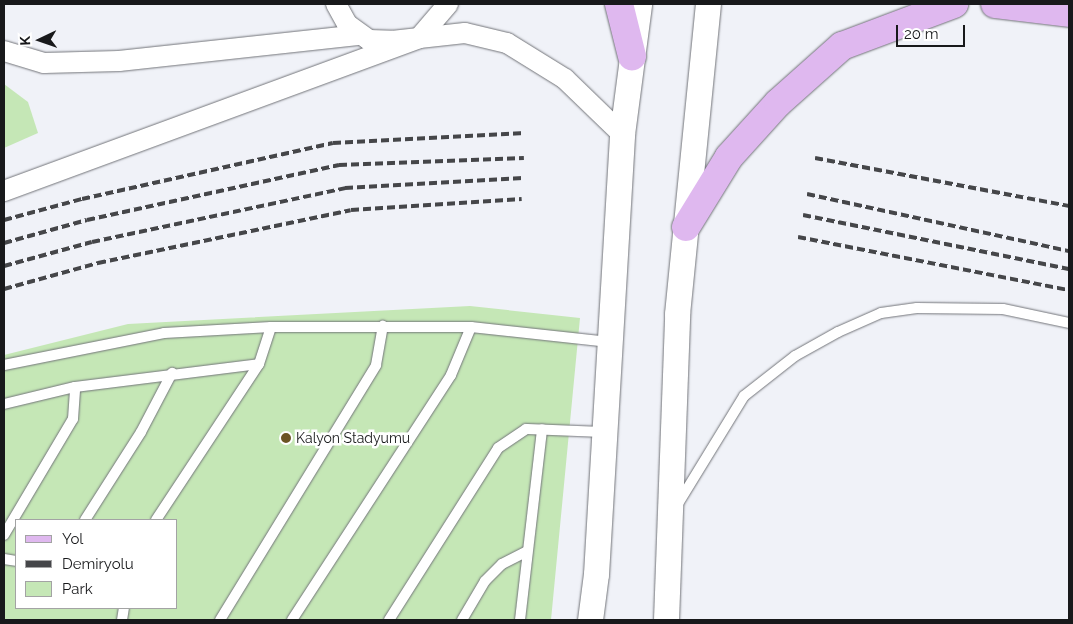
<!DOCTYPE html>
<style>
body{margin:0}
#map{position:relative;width:1073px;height:624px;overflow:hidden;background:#f0f2f8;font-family:Raleway,sans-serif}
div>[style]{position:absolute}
.green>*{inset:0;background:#c5e7b6}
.roads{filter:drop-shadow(0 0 1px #727479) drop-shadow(0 0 1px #727479)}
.service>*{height:10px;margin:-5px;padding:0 5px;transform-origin:5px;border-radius:5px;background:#fff}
.minor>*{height:20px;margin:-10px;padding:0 10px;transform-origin:10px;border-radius:10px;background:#fff}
.tertiary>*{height:25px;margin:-12.5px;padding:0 12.5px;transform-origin:12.5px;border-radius:12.5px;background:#fff}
.primary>*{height:28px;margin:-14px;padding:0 14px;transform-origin:14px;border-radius:14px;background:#dfb8ef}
.rail>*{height:4px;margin-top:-2px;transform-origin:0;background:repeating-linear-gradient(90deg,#454649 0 8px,transparent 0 12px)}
.dots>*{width:14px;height:14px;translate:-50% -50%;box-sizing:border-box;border:2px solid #fff;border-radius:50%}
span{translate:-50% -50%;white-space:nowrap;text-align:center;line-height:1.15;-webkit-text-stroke:5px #fff;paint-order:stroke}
.poi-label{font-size:14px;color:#18191b}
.left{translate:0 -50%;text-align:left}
.frame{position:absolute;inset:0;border:5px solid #18191b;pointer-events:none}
.legend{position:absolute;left:15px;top:519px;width:162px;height:90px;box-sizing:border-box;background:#fff;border:1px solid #a3a3a4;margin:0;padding:6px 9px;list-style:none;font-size:15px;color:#18191b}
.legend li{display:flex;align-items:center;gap:10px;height:25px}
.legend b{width:25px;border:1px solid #a3a3a4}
.north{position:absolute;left:15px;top:15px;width:50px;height:50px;-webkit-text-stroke:4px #fff;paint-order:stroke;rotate:267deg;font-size:14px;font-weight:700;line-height:20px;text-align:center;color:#18191b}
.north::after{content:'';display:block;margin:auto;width:18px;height:22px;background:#18191b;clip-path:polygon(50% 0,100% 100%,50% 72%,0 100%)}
.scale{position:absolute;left:896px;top:25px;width:69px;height:22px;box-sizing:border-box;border:2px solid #18191b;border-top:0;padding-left:6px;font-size:15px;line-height:18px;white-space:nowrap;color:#18191b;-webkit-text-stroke:4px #fff;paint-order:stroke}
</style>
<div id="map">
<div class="green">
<i style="clip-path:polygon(4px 84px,28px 102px,38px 133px,4px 148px)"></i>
<i style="clip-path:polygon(evenodd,470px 306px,580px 318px,551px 620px,4px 620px,4px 355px,128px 324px,470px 306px,16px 520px,176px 520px,176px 608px,16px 608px,16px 520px)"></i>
</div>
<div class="roads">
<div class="service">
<i style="left:4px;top:365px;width:163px;rotate:-11.3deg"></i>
<i style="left:164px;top:333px;width:107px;rotate:-3.2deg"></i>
<i style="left:271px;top:327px;width:200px"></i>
<i style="left:471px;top:327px;width:139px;rotate:6.2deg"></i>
<i style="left:4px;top:404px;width:73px;rotate:-13.5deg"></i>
<i style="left:75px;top:387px;width:185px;rotate:-7.1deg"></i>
<i style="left:676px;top:507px;width:130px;rotate:-58.5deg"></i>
<i style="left:744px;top:396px;width:65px;rotate:-38.1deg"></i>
<i style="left:795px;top:356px;width:49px;rotate:-29.2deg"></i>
<i style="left:838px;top:332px;width:47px;rotate:-23.8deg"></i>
<i style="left:881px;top:313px;width:36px;rotate:-8deg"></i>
<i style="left:917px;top:308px;width:86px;rotate:0.7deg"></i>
<i style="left:1003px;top:309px;width:67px;rotate:12deg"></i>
<i style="left:85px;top:520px;width:104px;rotate:-57.5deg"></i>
<i style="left:141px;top:432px;width:67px;rotate:-62.3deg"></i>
<i style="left:156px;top:520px;width:187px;rotate:-56.6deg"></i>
<i style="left:259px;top:364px;width:39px;rotate:-72deg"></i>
<i style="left:4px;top:535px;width:135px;rotate:-59.3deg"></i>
<i style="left:73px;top:419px;width:32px;rotate:-86deg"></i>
<i style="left:4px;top:559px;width:12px;rotate:9deg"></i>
<i style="left:122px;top:620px;width:12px;rotate:-81deg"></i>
<i style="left:220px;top:620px;width:299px;rotate:-58.5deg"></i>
<i style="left:376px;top:365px;width:40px;rotate:-80deg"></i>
<i style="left:292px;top:620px;width:292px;rotate:-57deg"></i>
<i style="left:451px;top:375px;width:52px;rotate:-67.4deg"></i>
<i style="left:389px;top:620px;width:204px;rotate:-57.6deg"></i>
<i style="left:498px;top:448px;width:34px;rotate:-34deg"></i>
<i style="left:526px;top:429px;width:78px;rotate:2.2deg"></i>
<i style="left:462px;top:620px;width:45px;rotate:-59.5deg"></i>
<i style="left:485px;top:581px;width:24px;rotate:-45deg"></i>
<i style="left:502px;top:564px;width:27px;rotate:-27deg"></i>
<i style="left:520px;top:620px;width:192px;rotate:-83.4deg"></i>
</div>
<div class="minor">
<i style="left:336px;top:4px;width:23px;rotate:61deg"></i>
<i style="left:347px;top:24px;width:27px;rotate:36deg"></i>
<i style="left:369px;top:40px;width:23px;rotate:2deg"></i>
<i style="left:392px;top:41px;width:73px;rotate:-6.3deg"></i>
<i style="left:465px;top:33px;width:43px;rotate:13.4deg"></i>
<i style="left:507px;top:43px;width:68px;rotate:31.8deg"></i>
<i style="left:565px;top:79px;width:79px;rotate:44deg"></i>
<i style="left:4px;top:51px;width:42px;rotate:16.7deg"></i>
<i style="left:44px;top:63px;width:75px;rotate:-1.5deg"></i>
<i style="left:119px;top:61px;width:240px;rotate:-6.2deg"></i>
<i style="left:4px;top:191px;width:442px;rotate:-20.2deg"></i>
<i style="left:419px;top:38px;width:45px;rotate:-49.5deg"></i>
</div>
<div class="tertiary">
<i style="left:590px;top:620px;width:46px;rotate:-82.6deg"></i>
<i style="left:596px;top:574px;width:441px;rotate:-86.6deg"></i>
<i style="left:622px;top:134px;width:131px;rotate:-82.5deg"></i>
<i style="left:666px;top:620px;width:306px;rotate:-87.9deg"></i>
<i style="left:677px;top:314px;width:312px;rotate:-84.3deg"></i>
</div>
<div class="primary">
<i style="left:619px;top:4px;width:54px;rotate:76deg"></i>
<i style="left:995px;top:4px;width:75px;rotate:6.9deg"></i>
<i style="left:686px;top:227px;width:82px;rotate:-58.4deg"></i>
<i style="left:729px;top:157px;width:73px;rotate:-47.8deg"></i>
<i style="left:778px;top:103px;width:86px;rotate:-41.7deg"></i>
<i style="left:842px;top:46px;width:120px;rotate:-20.6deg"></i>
</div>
</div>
<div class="rail">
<i style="left:815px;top:158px;width:258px;rotate:10.7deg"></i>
<i style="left:807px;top:194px;width:268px;rotate:12.3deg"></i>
<i style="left:803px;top:215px;width:271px;rotate:11.5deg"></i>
<i style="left:4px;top:220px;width:81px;rotate:-15.1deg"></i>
<i style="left:82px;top:199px;width:257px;rotate:-12.6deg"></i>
<i style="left:333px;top:143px;width:192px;rotate:-3deg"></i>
<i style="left:798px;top:237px;width:276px;rotate:11.1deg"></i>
<i style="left:4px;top:243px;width:86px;rotate:-15.5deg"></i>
<i style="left:87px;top:220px;width:258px;rotate:-12.3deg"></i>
<i style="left:339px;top:165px;width:185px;rotate:-2.2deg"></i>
<i style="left:4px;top:266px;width:91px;rotate:-15.3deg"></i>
<i style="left:92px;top:242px;width:259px;rotate:-12deg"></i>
<i style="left:345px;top:188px;width:178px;rotate:-3.2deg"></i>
<i style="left:4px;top:289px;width:98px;rotate:-15.5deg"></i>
<i style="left:98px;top:263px;width:258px;rotate:-11.8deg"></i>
<i style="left:351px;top:210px;width:171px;rotate:-3.7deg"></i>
</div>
<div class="dots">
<i style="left:286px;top:438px;background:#6b5424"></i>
</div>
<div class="poi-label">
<span class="left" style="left:296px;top:438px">Kalyon Stadyumu</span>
</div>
<div class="frame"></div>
<ul class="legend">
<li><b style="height:6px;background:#dfb8ef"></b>Yol</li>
<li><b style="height:6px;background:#454649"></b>Demiryolu</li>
<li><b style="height:14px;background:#c5e7b6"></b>Park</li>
</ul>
<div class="north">K</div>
<div class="scale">20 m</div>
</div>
